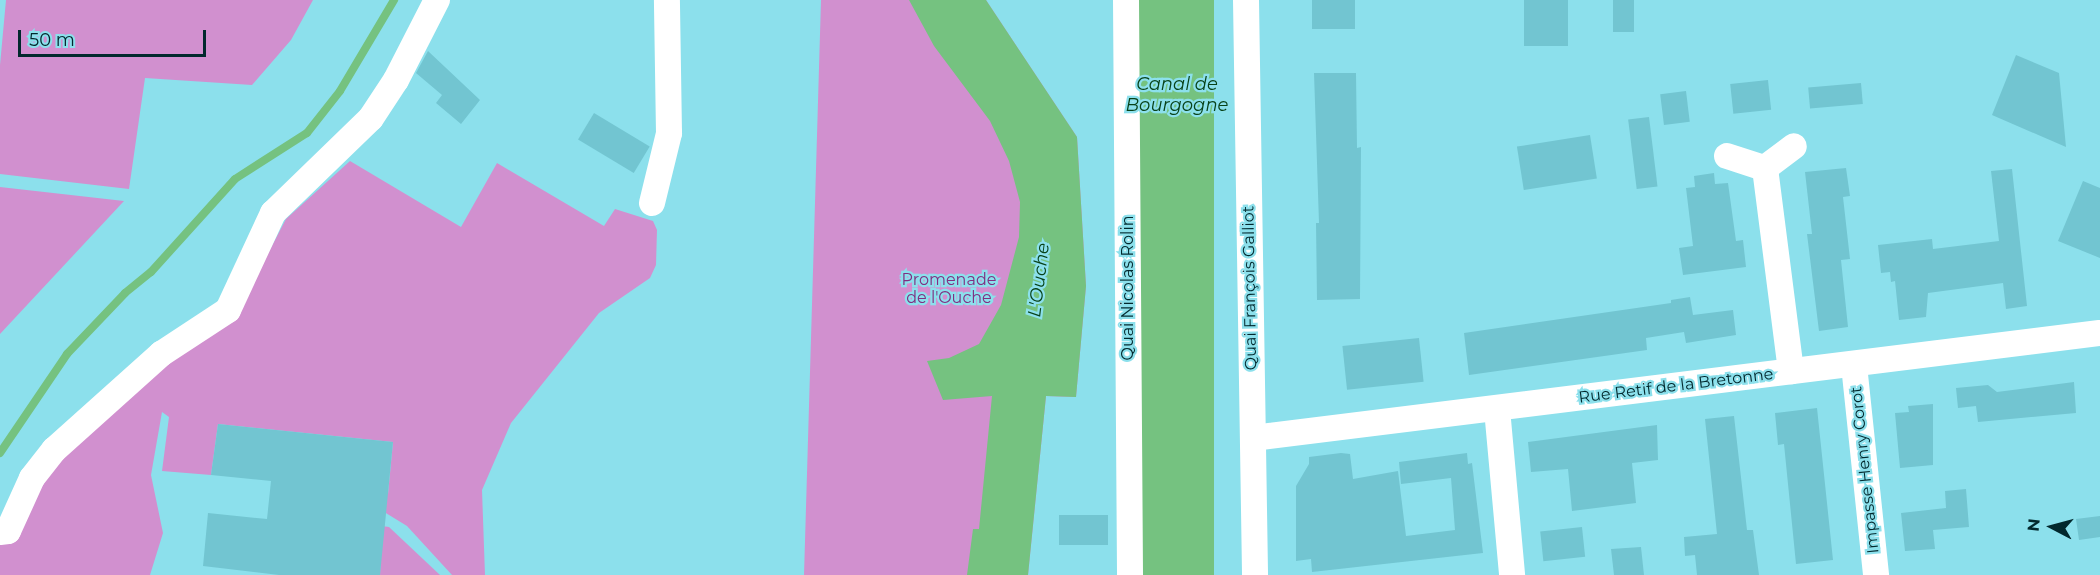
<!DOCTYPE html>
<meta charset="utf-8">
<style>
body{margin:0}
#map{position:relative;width:2100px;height:575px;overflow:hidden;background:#8ce0ec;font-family:Montserrat,sans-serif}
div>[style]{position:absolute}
.green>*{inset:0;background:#d190cf}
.water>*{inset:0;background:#75c280;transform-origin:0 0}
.stream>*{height:8px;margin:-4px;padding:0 4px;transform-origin:4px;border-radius:4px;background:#75c280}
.building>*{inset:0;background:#72c5d1;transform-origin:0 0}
.minor>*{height:26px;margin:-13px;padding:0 13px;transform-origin:13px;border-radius:13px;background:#fff}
span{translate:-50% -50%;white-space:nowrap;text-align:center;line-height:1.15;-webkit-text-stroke:4.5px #8ce0ec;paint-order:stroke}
.park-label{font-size:16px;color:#802f81}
.street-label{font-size:16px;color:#02282d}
.water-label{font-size:18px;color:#084218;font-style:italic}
.north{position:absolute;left:2022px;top:497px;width:60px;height:60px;-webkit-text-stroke:4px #8ce0ec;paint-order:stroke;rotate:276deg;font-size:16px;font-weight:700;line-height:24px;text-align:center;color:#02282d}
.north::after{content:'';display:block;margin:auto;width:21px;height:27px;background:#02282d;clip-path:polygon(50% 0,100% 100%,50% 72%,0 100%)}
.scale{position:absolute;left:18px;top:30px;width:188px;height:27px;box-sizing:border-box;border:3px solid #02282d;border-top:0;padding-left:8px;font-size:18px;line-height:21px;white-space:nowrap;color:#02282d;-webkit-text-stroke:4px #8ce0ec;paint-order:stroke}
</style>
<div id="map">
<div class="green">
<i style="clip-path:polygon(6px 0,313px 0,291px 40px,252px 85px,145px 78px,129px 189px,0 174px,0 65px)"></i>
<i style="clip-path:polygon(821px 0,986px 0,1077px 137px,1086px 286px,1076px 397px,1046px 396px,1028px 575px,804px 575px)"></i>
<i style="clip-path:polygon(350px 161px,461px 227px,497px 163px,604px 226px,615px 209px,653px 221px,657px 230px,656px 265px,650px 278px,599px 313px,511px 423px,482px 490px,485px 575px,452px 575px,407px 526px,350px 491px,388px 494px,393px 442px,218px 424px,211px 475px,162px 471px,169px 417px,162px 412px,151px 475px,163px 533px,150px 575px,0 575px,0 542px,60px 453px,251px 286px,286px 219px)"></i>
<i style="clip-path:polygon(0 187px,124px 201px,0 334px)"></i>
<i style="clip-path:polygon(382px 526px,389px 527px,440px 575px,380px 575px)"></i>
</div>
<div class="water">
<i style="clip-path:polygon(909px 0,986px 0,1077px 137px,1086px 286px,1076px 397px,1046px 396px,1028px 575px,967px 575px,973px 529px,979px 529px,992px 396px,943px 400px,927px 361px,949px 358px,979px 344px,1001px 305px,1019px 237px,1020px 202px,1009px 161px,990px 121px,934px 46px)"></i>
<i style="left:1139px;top:0;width:75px;height:575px"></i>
</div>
<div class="stream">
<i style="left:0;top:453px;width:120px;rotate:-55.9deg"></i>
<i style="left:67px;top:354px;width:84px;rotate:-46.4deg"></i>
<i style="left:125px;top:293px;width:33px;rotate:-39deg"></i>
<i style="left:151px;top:272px;width:125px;rotate:-47.9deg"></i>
<i style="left:235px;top:179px;width:85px;rotate:-32.6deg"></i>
<i style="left:307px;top:133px;width:53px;rotate:-51.8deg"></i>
<i style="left:340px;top:91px;width:106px;rotate:-59.3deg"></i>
</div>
<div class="building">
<i style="left:1312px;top:0;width:43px;height:29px"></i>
<i style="left:1524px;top:0;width:44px;height:46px"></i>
<i style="left:1613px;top:0;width:21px;height:32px"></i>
<i style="clip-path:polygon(428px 51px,480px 100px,461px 124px,436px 103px,442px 95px,416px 73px)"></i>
<i style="clip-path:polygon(2016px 55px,2059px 73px,2066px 147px,1992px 115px)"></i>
<i style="clip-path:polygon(1314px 73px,1356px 73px,1357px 148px,1361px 147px,1360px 299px,1317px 300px,1316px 223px,1319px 223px)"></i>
<i style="left:1768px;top:80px;width:30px;height:38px;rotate:84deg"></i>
<i style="left:1861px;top:83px;width:21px;height:53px;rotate:85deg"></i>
<i style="left:1686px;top:91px;width:31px;height:26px;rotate:83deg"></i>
<i style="left:594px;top:113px;width:65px;height:31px;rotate:31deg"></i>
<i style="left:1649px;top:117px;width:70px;height:21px;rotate:83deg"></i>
<i style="left:1590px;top:135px;width:44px;height:74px;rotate:81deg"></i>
<i style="clip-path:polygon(1846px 168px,1850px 196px,1843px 197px,1850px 259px,1841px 260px,1848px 327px,1819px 331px,1807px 234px,1812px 234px,1805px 172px)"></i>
<i style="clip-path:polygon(2012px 169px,2027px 306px,2006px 309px,2003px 283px,1928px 293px,1926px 317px,1899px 320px,1895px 281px,1891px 282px,1890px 272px,1881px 273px,1878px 245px,1932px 239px,1933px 249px,1999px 241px,1991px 171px)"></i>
<i style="clip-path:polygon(1714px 173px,1715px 184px,1728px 183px,1736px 241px,1743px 240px,1746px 267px,1683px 275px,1679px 248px,1693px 246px,1686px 188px,1695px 187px,1694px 176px)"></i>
<i style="clip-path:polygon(2083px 181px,2100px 188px,2100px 258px,2058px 241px)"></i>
<i style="clip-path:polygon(1690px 297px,1693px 315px,1733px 310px,1736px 335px,1686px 343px,1684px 332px,1646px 338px,1647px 350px,1469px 375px,1464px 333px,1671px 303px,1671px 300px)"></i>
<i style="left:1419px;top:338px;width:44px;height:77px;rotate:84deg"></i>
<i style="clip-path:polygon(2074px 382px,2076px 413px,1978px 422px,1976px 406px,1958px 408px,1956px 388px,1988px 385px,1997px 392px)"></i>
<i style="clip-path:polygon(1933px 404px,1933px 465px,1900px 468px,1895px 413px,1909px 412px,1908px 406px)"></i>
<i style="clip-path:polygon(1817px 408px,1833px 560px,1796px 564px,1784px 444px,1778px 445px,1775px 413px)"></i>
<i style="clip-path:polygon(1734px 416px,1747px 530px,1753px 530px,1759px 575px,1697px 575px,1695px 555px,1685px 556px,1684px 537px,1717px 534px,1705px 419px)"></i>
<i style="clip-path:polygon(218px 424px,393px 442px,380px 575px,279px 575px,203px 566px,208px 513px,267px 519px,271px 481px,211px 475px)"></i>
<i style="clip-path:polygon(1657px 425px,1658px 460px,1632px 463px,1636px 503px,1572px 511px,1568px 469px,1531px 472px,1528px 442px)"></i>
<i style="clip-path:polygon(1341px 453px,1350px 454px,1353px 479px,1398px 471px,1406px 536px,1455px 530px,1451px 478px,1401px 484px,1399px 462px,1467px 453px,1468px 464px,1472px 463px,1483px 553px,1312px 572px,1311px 559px,1296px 561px,1296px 486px,1309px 464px,1309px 457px)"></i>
<i style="clip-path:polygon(1966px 489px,1969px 527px,1933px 530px,1935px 549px,1905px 551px,1901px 513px,1946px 508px,1945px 491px)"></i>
<i style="left:1059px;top:515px;width:49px;height:30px"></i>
<i style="clip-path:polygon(2100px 516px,2100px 537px,2079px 540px,2076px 519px)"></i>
<i style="left:1582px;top:527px;width:30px;height:42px;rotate:84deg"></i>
<i style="clip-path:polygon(1641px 547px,1644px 575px,1614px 575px,1611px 549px)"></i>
</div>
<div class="minor">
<i style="left:1126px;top:0;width:575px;rotate:89.6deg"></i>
<i style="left:1246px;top:0;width:575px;rotate:89.1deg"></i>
<i style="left:1727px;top:156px;width:40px;rotate:18deg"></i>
<i style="left:1765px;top:168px;width:205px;rotate:82.7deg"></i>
<i style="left:1765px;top:168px;width:36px;rotate:-37deg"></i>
<i style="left:652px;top:203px;width:72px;rotate:-76.3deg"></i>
<i style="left:669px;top:133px;width:133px;rotate:-90.9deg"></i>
<i style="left:1854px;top:365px;width:211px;rotate:84deg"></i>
<i style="left:1497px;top:409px;width:167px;rotate:84.8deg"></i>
<i style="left:1253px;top:438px;width:853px;rotate:-7.07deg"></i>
<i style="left:0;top:532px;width:8px;rotate:-7deg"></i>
<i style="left:8px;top:531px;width:58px;rotate:-65.6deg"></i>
<i style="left:32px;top:478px;width:36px;rotate:-52deg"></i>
<i style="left:54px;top:450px;width:144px;rotate:-41.9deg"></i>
<i style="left:161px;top:354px;width:80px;rotate:-33.3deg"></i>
<i style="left:228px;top:310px;width:107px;rotate:-65.1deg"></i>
<i style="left:273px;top:213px;width:136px;rotate:-44.1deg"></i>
<i style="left:371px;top:118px;width:45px;rotate:-56.7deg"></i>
<i style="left:396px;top:80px;width:90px;rotate:-62.9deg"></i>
</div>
<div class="park-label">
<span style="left:949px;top:289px">Promenade<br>de l'Ouche</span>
</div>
<div class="street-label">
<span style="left:1128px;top:288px;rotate:-90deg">Quai Nicolas Rolin</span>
<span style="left:1250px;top:288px;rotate:-91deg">Quai François Galliot</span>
<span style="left:1676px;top:386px;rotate:-7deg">Rue Retif de la Bretonne</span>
<span style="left:1865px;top:470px;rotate:-96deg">Impasse Henry Corot</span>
</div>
<div class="water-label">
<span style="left:1177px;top:95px">Canal de<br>Bourgogne</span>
<span style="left:1039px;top:280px;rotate:-83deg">L'Ouche</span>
</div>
<div class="north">N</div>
<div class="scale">50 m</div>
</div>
